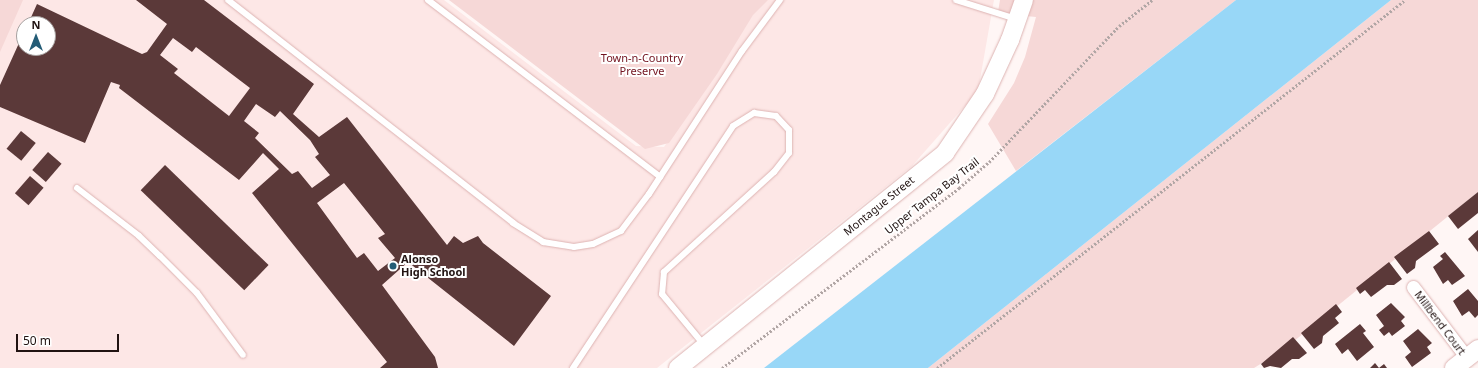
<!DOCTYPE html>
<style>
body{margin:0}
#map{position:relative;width:1478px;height:368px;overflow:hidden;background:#fff6f5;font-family:"Noto Sans",sans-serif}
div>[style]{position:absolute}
.built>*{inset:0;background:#fde7e6}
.green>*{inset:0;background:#f6d8d7}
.water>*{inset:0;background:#98d7f7}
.building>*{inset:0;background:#5b3939;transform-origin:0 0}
.path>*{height:2.5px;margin-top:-1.25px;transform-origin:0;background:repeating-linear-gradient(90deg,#b1a6a5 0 2px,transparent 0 4px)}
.roads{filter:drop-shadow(0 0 1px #ddb3b2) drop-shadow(0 0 1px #ddb3b2)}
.lane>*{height:6px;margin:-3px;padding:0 3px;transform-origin:3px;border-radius:3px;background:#fff}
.street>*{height:13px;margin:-6.5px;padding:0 6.5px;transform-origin:6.5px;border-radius:6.5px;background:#fff}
.secondary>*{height:18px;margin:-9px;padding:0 9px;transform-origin:9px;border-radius:9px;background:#fff}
.dots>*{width:11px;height:11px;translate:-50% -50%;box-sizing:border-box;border:2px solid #fff;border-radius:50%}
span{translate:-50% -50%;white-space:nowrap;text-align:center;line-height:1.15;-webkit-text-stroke:4px #fff;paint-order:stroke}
.park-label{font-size:11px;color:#72131f}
.street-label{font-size:11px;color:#211312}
.poi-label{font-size:11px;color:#211312;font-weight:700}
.left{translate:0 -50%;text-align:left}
.north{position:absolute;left:16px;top:16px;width:40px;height:40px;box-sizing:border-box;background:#fff;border:1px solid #a6a1a0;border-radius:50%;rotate:0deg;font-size:11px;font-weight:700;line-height:16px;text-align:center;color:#211312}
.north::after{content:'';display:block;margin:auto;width:14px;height:18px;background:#245c76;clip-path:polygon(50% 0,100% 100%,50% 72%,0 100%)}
.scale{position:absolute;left:16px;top:334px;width:103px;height:18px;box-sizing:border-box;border:2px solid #211312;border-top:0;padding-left:5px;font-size:12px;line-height:14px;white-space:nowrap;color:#211312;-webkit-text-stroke:3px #fff;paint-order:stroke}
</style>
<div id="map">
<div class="built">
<i style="clip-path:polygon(evenodd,0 0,444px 0,636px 146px,664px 147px,755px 11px,767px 0,994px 0,978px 91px,912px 166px,657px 368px,0 368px,0 0,24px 24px,48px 24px,48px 48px,24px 48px,24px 24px)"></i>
</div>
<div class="green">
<i style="clip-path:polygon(0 0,23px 0,0 52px)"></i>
<i style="clip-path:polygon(449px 0,768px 0,753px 15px,717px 74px,669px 143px,645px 149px)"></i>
<i style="clip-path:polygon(1000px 0,1016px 0,1012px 14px,998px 12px)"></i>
<i style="clip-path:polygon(1032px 0,1236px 0,1016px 171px,988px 124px,1014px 83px,1025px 57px,1036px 17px,1026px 16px)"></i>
<i style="clip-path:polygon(1391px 0,1478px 0,1478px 192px,1283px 350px,1254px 368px,928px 368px)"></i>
</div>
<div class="water">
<i style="clip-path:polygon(1236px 0,1391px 0,928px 368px,764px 368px)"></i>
</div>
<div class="building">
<i style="clip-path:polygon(evenodd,136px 0,204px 0,314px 84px,293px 114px,319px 137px,347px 117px,447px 245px,454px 236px,463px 243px,478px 236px,483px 243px,551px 296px,514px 346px,408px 262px,382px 285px,435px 357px,438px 368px,380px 368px,387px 362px,252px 193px,279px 169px,263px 153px,239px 180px,119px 88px,120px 85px,111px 82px,85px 143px,0 107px,0 85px,24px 32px,24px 48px,48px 48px,48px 24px,28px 24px,37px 4px,142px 54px,147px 52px,167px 24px,136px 0,173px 38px,192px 52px,196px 47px,250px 88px,229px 116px,174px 73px,178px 69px,160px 55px,173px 38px,136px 0,256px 104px,275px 117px,280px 111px,310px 140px,319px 154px,315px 157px,330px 175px,312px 188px,298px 171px,292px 174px,255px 138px,259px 133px,244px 121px,256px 104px,136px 0,344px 183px,385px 234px,378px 238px,395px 258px,378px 271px,364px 253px,357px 258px,317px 203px,344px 183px)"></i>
<i style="left:21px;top:131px;width:19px;height:23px;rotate:39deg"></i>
<i style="left:48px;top:152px;width:18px;height:24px;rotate:41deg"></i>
<i style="left:165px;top:165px;width:144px;height:35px;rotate:44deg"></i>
<i style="left:30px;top:176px;width:18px;height:23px;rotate:41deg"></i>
<i style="clip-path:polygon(1478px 192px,1478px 213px,1458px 229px,1448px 216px)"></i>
<i style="clip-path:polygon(1478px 230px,1478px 252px,1468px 239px)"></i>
<i style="clip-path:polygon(1429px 231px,1439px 244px,1416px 261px,1415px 268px,1407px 274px,1394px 257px)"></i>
<i style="clip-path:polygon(1445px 252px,1465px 276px,1452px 285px,1448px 280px,1443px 284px,1433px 267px,1443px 259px,1440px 256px)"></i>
<i style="clip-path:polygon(1389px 262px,1402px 279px,1394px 285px,1387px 285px,1371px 297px,1365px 290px,1360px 294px,1356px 288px)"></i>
<i style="clip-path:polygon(1468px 289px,1478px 301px,1478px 315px,1475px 318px,1469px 311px,1462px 316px,1453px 301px)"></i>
<i style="clip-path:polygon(1391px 303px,1405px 317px,1401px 321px,1405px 326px,1392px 336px,1389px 332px,1384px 336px,1379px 330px,1384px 326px,1376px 315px)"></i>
<i style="clip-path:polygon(1336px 304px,1342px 312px,1335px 318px,1339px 323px,1323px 336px,1322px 343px,1314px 349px,1301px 333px)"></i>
<i style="clip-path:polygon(1360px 324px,1366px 331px,1363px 333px,1374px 347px,1357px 361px,1348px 349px,1342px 354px,1335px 344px)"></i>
<i style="clip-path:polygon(1418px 329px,1432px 343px,1427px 347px,1431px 353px,1412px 367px,1405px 357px,1411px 352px,1403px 341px)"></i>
<i style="clip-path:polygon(1293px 337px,1307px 353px,1299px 359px,1292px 359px,1281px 368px,1270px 366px,1264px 368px,1261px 364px)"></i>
<i style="clip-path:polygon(1375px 363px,1379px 368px,1384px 364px,1387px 368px,1370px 368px)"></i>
</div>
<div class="path">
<i style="left:722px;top:368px;width:298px;rotate:-37.2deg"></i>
<i style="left:959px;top:188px;width:40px;rotate:-41deg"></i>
<i style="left:989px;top:162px;width:188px;rotate:-46.3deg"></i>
<i style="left:1119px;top:26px;width:42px;rotate:-38.2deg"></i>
<i style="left:937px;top:368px;width:595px;rotate:-38.18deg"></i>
</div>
<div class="roads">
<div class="lane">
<i style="left:228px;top:0;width:362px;rotate:38deg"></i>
<i style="left:513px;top:223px;width:36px;rotate:32deg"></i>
<i style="left:543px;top:242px;width:31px;rotate:9deg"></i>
<i style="left:574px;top:247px;width:19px;rotate:-9deg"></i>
<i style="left:593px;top:244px;width:31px;rotate:-25deg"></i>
<i style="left:621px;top:231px;width:46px;rotate:-52.9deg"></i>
<i style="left:649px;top:194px;width:171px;rotate:-57deg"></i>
<i style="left:742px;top:51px;width:64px;rotate:-53.3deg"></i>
<i style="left:428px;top:0;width:292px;rotate:37.3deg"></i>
<i style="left:956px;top:0;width:63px;rotate:17.6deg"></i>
<i style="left:77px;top:188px;width:78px;rotate:37.7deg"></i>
<i style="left:139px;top:236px;width:29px;rotate:44deg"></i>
<i style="left:160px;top:256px;width:52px;rotate:45deg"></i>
<i style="left:197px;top:293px;width:77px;rotate:53.4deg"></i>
<i style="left:573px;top:368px;width:290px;rotate:-56.5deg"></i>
<i style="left:733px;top:126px;width:25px;rotate:-32deg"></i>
<i style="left:754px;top:113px;width:22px;rotate:8deg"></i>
<i style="left:776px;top:116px;width:19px;rotate:47deg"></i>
<i style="left:789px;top:130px;width:23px;rotate:90deg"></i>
<i style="left:789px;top:153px;width:24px;rotate:128deg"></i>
<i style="left:774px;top:172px;width:149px;rotate:137.7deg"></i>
<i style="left:664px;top:272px;width:22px;rotate:95deg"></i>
<i style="left:662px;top:294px;width:66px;rotate:50.5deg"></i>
</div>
<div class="street">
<i style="left:1413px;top:287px;width:89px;rotate:52.7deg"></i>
</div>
<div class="secondary">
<i style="left:678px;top:368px;width:343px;rotate:-38.8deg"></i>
<i style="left:945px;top:153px;width:71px;rotate:-55.9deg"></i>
<i style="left:985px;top:94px;width:60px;rotate:-65.2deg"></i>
<i style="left:1010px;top:40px;width:42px;rotate:-70.7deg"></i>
<i style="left:1454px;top:368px;width:31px;rotate:-38deg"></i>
</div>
</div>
<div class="dots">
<i style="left:393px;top:266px;background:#245c76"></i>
</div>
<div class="park-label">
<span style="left:642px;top:65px">Town-n-Country<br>Preserve</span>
</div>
<div class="street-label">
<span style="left:932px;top:196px;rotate:-38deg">Upper Tampa Bay Trail</span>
<span style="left:879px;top:206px;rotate:-39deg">Montague Street</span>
<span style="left:1440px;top:323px;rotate:53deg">Millbend Court</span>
</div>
<div class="poi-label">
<span class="left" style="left:401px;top:266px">Alonso<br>High School</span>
</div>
<div class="north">N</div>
<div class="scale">50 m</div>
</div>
